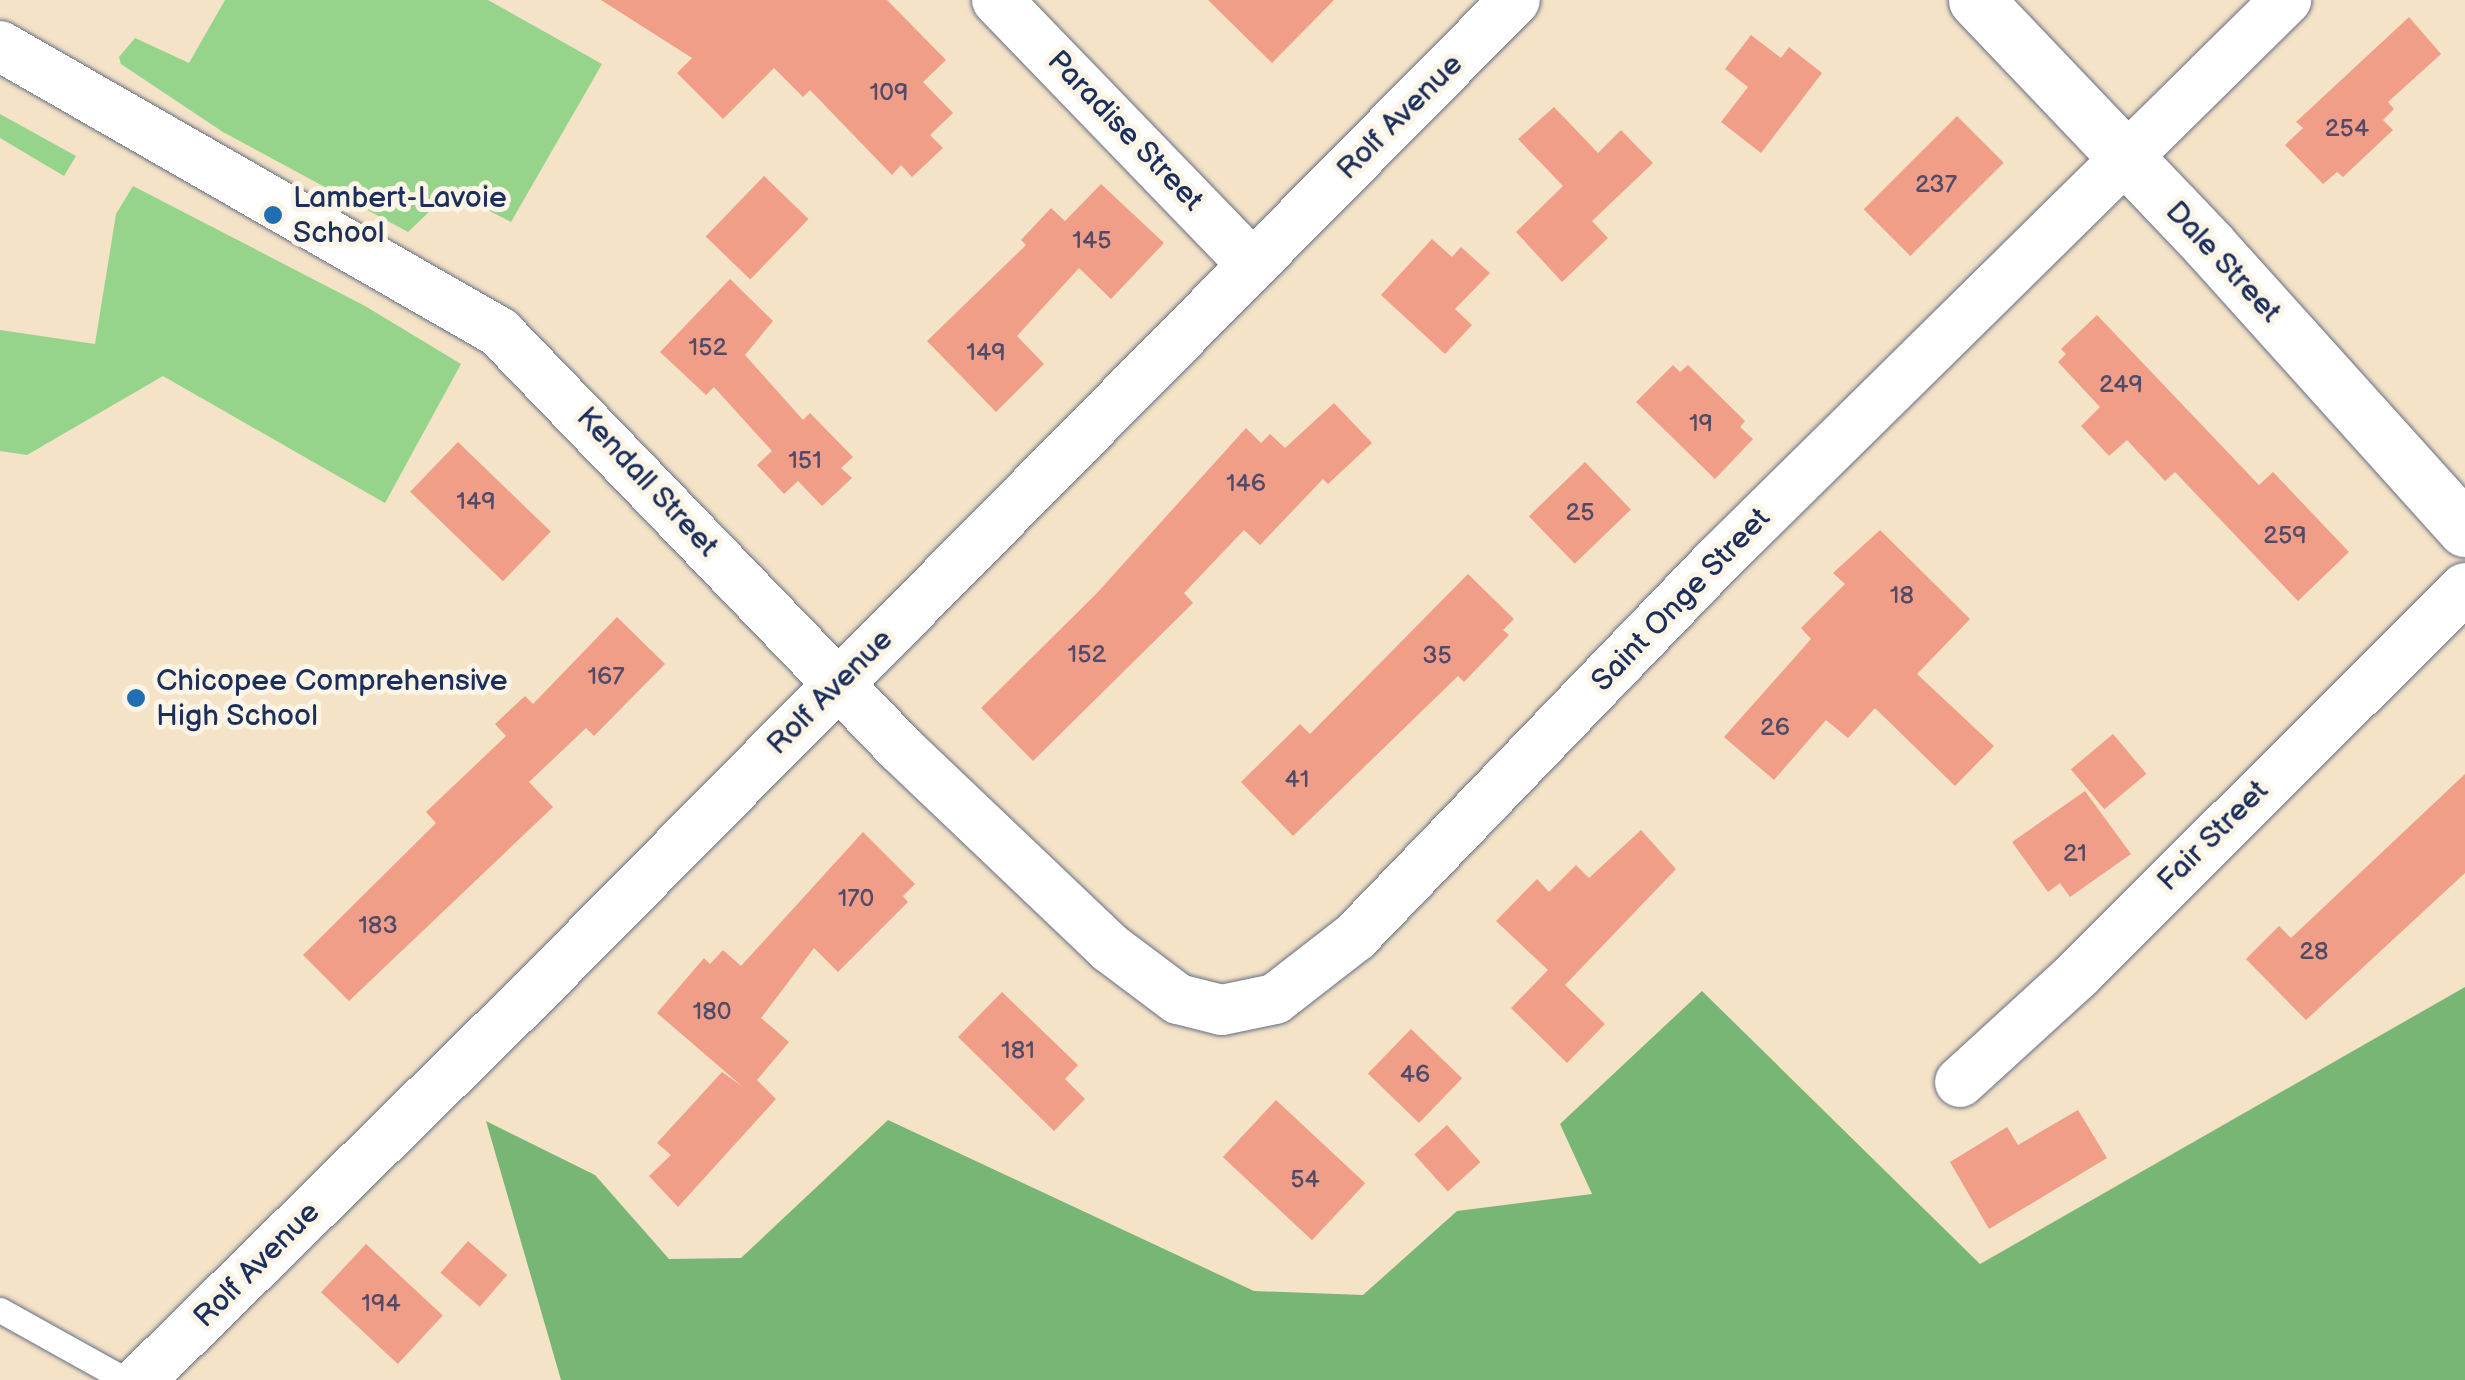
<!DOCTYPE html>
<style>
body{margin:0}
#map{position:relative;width:2465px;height:1380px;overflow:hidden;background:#f4e3c7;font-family:"Balsamiq Sans",sans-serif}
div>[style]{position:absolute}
.green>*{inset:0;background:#95d48a}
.forest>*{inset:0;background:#78b676}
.building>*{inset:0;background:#f19e89;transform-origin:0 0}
.roads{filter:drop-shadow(0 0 2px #676e83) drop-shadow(0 0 2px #676e83)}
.lane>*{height:25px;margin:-12.5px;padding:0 12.5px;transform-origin:12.5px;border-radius:12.5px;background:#fff}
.street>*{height:50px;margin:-25px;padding:0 25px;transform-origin:25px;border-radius:25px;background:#fff}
.secondary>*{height:55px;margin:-27.5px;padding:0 27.5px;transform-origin:27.5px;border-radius:27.5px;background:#fff}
.dots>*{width:28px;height:28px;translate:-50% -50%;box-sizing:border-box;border:5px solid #fcf5e5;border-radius:50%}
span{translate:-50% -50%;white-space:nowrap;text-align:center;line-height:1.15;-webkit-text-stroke:10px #fcf5e5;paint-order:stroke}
.number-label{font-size:25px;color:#504b69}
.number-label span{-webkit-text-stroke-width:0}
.street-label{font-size:30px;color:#1b2f5e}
.poi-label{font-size:30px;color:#1b2f5e}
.left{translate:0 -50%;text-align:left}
</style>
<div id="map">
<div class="green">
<i style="clip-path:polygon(225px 0,488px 0,602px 64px,511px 222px,451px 191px,408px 232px,223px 132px,121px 64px,119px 57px,135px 38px,189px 63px)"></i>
<i style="clip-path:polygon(0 114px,76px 156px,64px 176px,0 138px)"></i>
<i style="clip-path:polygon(133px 186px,365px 306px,461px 364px,385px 503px,163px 376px,27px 455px,0 451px,0 330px,95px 344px,116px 214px)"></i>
</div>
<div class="forest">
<i style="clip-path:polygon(2465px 987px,2465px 1380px,561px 1380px,486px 1121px,595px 1175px,669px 1259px,741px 1258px,888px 1120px,1254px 1291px,1363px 1295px,1457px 1211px,1592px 1194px,1560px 1124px,1702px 991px,1980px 1264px)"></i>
</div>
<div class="building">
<i style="clip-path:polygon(601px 0,887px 0,946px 60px,923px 82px,953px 113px,930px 135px,943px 148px,912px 177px,901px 165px,892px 175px,810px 90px,803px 97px,774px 68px,723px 119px,677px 73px,692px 58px)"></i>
<i style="clip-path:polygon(1208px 0,1334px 0,1272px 63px)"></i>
<i style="clip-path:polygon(2409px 17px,2441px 54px,2388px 102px,2394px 109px,2383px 120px,2393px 130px,2343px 177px,2337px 172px,2323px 184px,2285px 145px,2303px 128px,2296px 122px)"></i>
<i style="clip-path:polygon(1751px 35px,1781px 58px,1789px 47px,1822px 73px,1761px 153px,1721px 122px,1748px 87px,1725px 69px)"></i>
<i style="clip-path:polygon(1554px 107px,1598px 153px,1621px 130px,1653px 163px,1592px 221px,1608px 238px,1562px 282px,1516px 232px,1563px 186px,1518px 139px)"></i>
<i style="left:1957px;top:116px;width:66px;height:132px;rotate:45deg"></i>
<i style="left:764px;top:176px;width:62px;height:84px;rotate:44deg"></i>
<i style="clip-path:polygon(1101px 184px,1164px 243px,1111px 299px,1079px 268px,1017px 336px,1044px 364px,996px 412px,927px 341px,1026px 245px,1021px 240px,1051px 208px,1065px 221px)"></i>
<i style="clip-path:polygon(1432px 239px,1452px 257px,1461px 247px,1490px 273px,1455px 309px,1472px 325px,1445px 354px,1381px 295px)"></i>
<i style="clip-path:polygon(730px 279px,773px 321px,745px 355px,803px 420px,810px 413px,853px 457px,841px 468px,852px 478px,822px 506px,798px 481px,784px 494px,757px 465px,772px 451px,714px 387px,706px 395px,660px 352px)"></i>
<i style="clip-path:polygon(2097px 315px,2259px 485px,2273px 472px,2349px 552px,2298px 601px,2175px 472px,2165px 481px,2127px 440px,2109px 456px,2081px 426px,2100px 407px,2058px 362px,2066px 354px,2061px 349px)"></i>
<i style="clip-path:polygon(1673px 365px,1680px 372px,1688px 365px,1745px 421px,1740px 427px,1753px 439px,1715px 479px,1636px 402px)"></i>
<i style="clip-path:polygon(1334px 403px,1372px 443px,1328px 484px,1323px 479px,1260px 545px,1244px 530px,1184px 593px,1193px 603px,1033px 761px,981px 708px,1097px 593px,1246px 428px,1261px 443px,1270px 434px,1285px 448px)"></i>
<i style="left:458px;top:442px;width:129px;height:69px;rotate:44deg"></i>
<i style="left:1585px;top:462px;width:66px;height:78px;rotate:46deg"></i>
<i style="clip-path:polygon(1880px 530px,1970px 619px,1917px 674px,1994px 746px,1955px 786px,1875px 708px,1848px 738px,1826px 720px,1774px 780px,1724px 737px,1811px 639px,1801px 628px,1845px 584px,1833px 573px)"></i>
<i style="clip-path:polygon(1468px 574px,1514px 619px,1503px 630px,1509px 635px,1464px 682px,1458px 676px,1293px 836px,1241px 782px,1300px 724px,1310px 734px)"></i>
<i style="clip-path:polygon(617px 617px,665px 664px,594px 736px,586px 728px,529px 782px,553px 807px,349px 1001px,303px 955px,436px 823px,426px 812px,506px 736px,495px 724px,525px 696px,533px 704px)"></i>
<i style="left:2113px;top:734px;width:52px;height:55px;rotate:50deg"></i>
<i style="clip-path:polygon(2465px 774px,2465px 873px,2306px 1020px,2246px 959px,2279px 926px,2291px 938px)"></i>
<i style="clip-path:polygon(2085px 791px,2131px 854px,2070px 897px,2060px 883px,2048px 892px,2012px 842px)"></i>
<i style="clip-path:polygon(1641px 830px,1676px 869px,1565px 985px,1605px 1024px,1567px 1063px,1511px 1008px,1548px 970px,1496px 921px,1537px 879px,1549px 892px,1576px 865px,1589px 878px)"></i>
<i style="clip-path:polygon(863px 832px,915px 884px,903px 896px,908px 902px,838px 972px,814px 948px,761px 1018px,789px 1042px,757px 1080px,776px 1099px,678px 1207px,649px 1176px,671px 1155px,657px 1143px,722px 1072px,743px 1087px,657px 1013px,704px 958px,710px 964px,723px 950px,741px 966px)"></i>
<i style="clip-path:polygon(1002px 992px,1078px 1065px,1065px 1079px,1085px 1099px,1054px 1131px,958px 1037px)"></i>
<i style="left:1411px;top:1029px;width:71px;height:62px;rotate:44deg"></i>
<i style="left:1276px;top:1100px;width:122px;height:78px;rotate:43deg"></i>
<i style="clip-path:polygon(2078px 1110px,2107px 1158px,1989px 1229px,1950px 1162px,2007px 1127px,2018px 1145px)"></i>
<i style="left:1447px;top:1125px;width:50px;height:44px;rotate:48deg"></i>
<i style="left:468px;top:1241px;width:52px;height:42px;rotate:41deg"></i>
<i style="left:366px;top:1244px;width:105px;height:66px;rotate:43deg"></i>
</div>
<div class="roads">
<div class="lane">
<i style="left:0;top:1310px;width:144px;rotate:29.1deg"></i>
</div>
<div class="street">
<i style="left:997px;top:0;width:366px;rotate:46deg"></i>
<i style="left:0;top:46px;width:575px;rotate:29.82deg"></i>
<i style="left:499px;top:332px;width:578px;rotate:46.05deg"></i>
<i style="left:900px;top:748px;width:290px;rotate:43.6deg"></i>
<i style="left:1110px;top:948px;width:85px;rotate:36.9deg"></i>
<i style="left:1178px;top:999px;width:45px;rotate:14deg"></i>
<i style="left:1222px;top:1010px;width:54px;rotate:-11.7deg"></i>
<i style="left:1275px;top:999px;width:101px;rotate:-37.8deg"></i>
<i style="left:1355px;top:937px;width:523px;rotate:-46.08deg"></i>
<i style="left:1718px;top:560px;width:798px;rotate:-44.59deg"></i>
<i style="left:1960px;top:1082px;width:159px;rotate:-42.4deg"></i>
<i style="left:2077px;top:975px;width:548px;rotate:-44.93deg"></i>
<i style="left:140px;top:1380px;width:549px;rotate:-44.56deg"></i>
<i style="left:531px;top:995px;width:1399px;rotate:-45.32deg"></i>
</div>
<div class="secondary">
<i style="left:1976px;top:0;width:340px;rotate:46.4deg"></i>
<i style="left:2210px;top:246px;width:381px;rotate:48deg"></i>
</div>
</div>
<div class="dots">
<i style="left:273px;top:215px;background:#1f6fb2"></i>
<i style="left:136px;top:698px;background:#1f6fb2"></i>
</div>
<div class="number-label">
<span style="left:889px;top:93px">109</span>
<span style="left:2347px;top:129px">254</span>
<span style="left:1936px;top:185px">237</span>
<span style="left:1092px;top:241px">145</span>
<span style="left:708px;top:348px">152</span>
<span style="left:986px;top:353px">149</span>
<span style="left:2121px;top:385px">249</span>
<span style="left:1701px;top:424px">19</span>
<span style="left:805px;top:461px">151</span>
<span style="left:1246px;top:484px">146</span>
<span style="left:476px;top:502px">149</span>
<span style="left:1580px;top:513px">25</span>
<span style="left:2285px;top:536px">259</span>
<span style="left:1902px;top:596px">18</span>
<span style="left:1087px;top:655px">152</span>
<span style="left:1437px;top:656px">35</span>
<span style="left:606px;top:677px">167</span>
<span style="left:1775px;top:728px">26</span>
<span style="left:1297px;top:780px">41</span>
<span style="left:2075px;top:854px">21</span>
<span style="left:856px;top:899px">170</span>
<span style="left:378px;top:926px">183</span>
<span style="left:2314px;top:952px">28</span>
<span style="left:712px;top:1012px">180</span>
<span style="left:1018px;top:1051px">181</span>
<span style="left:1415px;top:1075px">46</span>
<span style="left:1305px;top:1180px">54</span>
<span style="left:381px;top:1304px">194</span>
</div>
<div class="street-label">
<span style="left:1400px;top:117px;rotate:-45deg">Rolf Avenue</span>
<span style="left:1125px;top:131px;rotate:46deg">Paradise Street</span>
<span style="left:2223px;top:262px;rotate:47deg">Dale Street</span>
<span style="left:647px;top:482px;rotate:47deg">Kendall Street</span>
<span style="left:1681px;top:600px;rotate:-46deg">Saint Onge Street</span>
<span style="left:830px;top:692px;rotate:-45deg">Rolf Avenue</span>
<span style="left:2213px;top:836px;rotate:-45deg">Fair Street</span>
<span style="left:257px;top:1265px;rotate:-45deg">Rolf Avenue</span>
</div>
<div class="poi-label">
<span class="left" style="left:293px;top:215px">Lambert-Lavoie<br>School</span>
<span class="left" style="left:156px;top:698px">Chicopee Comprehensive<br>High School</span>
</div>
</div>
